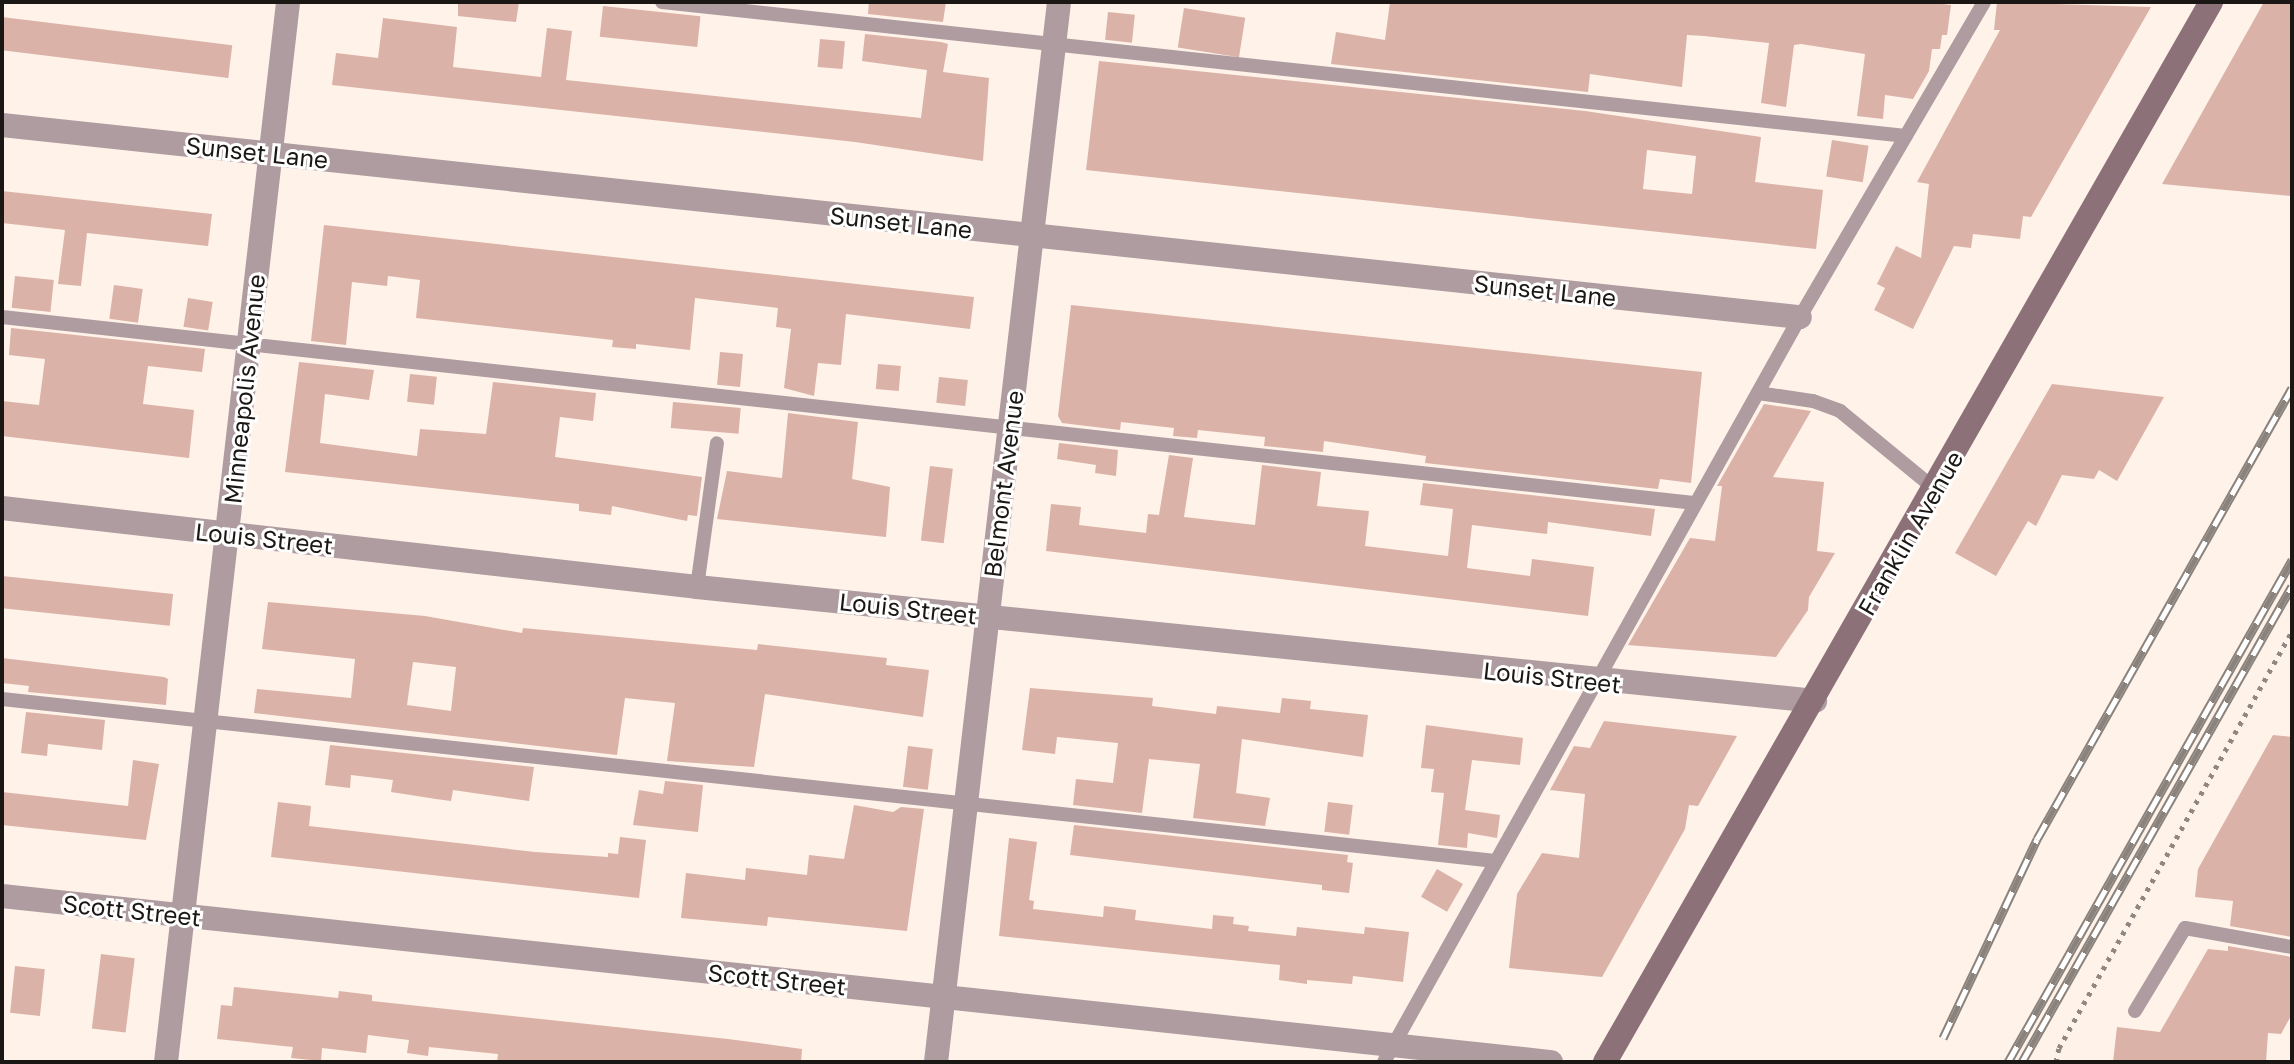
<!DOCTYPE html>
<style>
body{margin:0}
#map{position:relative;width:2294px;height:1064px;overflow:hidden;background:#fef2e9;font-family:"Golos Text",sans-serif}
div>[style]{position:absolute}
.building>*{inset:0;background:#dbb2a8;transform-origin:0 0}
.path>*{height:5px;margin-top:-2.5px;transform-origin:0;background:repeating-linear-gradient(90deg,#8f8781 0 4px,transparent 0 10px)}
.lane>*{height:14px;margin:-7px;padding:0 7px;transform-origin:7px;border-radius:7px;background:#ae9ca0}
.street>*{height:24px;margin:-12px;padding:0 12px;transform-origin:12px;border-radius:12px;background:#ae9ca0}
.secondary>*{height:24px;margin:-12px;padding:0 12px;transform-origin:12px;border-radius:12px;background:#8c7278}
.rail>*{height:9px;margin-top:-4.5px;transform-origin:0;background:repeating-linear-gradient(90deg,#fff 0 18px,#8a827c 0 36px);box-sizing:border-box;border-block:2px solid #8a827c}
span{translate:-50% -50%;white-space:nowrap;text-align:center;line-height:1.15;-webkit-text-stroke:6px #fff;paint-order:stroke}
.street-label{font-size:24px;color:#1b1714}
.frame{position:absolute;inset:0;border:4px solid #1b1714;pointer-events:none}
</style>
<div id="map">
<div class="building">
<i style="clip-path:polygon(458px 2px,519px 2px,516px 22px,458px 16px)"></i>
<i style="clip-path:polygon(869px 2px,946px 2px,943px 22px,868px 14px)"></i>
<i style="clip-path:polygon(1390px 2px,1926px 2px,1951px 5px,1947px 35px,1942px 35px,1940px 49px,1932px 49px,1929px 71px,1913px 99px,1885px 95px,1883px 119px,1857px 116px,1865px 54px,1801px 44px,1794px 45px,1786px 107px,1761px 103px,1769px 43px,1704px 36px,1687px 35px,1682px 87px,1590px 74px,1588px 92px,1331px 64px,1336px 32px,1385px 40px)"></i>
<i style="clip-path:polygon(1997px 2px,2151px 7px,2031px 217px,2023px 216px,2020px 239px,1973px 234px,1971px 248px,1954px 246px,1913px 329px,1874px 310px,1885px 288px,1877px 284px,1896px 246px,1921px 258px,1929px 184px,1917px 182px,2000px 30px,1994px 30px)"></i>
<i style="clip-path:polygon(2264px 2px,2292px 2px,2292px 196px,2162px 184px)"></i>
<i style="left:603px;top:6px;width:98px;height:31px;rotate:6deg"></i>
<i style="left:1184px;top:8px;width:62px;height:40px;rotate:9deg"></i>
<i style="left:1108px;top:12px;width:27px;height:28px;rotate:6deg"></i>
<i style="left:2px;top:17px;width:232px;height:33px;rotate:7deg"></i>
<i style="clip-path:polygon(383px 18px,457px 27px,453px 67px,541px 77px,547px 28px,572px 31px,566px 80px,921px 118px,927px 70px,862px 61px,865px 34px,941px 42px,948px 44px,943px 72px,989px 78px,983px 161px,855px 142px,332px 85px,336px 53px,378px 58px)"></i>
<i style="left:820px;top:39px;width:25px;height:28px;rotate:5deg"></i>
<i style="clip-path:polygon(evenodd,1099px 61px,1585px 111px,1761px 137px,1755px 182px,1823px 190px,1816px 249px,1086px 170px,1099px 61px,1647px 150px,1696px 156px,1692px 194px,1643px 189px,1647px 150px)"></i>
<i style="left:1832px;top:140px;width:37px;height:37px;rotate:9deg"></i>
<i style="clip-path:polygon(2px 191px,212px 214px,208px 246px,87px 233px,81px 286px,58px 284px,65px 230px,2px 223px)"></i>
<i style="clip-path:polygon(324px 225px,974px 297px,970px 329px,846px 314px,841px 365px,818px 363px,814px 396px,784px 388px,791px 329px,776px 327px,778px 308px,695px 298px,690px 350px,636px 344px,636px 349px,612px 347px,613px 340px,416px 318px,420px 280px,388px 276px,387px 286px,352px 282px,346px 345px,311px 341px)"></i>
<i style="left:15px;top:276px;width:39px;height:32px;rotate:6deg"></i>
<i style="left:114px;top:285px;width:29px;height:34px;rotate:8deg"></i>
<i style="left:188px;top:298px;width:25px;height:29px;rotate:9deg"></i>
<i style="clip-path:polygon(1071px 305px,1702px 372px,1691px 483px,1660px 479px,1658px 489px,1425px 463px,1426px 456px,1324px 441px,1323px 452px,1264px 446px,1265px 437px,1198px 430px,1197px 438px,1173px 436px,1174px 428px,1121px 422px,1120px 430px,1062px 423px,1058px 416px)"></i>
<i style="clip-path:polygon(11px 328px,205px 349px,202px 372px,148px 366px,143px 404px,194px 410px,189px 458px,2px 436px,2px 401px,39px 405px,45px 359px,9px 355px)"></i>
<i style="left:720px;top:352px;width:23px;height:33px;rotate:5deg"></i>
<i style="clip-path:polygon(299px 362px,374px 370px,369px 400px,325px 394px,320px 443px,417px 456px,420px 429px,486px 434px,493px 382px,596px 393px,593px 421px,560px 417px,555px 457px,702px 477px,697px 516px,688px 515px,687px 521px,612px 506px,611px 515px,579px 511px,579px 504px,285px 472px)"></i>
<i style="left:878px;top:364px;width:23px;height:25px;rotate:5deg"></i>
<i style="left:410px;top:374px;width:27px;height:28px;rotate:6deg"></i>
<i style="left:939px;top:377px;width:29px;height:26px;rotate:6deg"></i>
<i style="clip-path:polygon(2052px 384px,2164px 397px,2117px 481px,2099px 470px,2094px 479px,2062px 475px,2036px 526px,2028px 521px,1996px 576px,1955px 553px)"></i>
<i style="left:673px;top:402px;width:68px;height:26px;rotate:5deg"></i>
<i style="clip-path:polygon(1764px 404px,1811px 411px,1773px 477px,1824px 482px,1817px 551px,1835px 553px,1809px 597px,1808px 610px,1776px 657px,1628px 645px,1690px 538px,1715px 541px,1722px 486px,1717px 486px)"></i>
<i style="clip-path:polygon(788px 413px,858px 422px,852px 479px,890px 487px,886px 537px,717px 519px,727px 471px,782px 478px)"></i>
<i style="clip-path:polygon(1059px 443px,1118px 450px,1116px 476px,1095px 473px,1096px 465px,1057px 459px)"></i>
<i style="clip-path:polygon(1169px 455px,1193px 458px,1184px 517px,1255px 525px,1262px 465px,1321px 472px,1317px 506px,1369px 511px,1365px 546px,1448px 556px,1453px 509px,1420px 505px,1423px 483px,1655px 509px,1651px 536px,1548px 522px,1547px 534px,1472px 525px,1467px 568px,1530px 576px,1532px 559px,1594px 567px,1588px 616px,1046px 551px,1051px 504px,1081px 507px,1079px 525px,1146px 533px,1148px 514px,1159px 515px)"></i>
<i style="left:930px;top:466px;width:23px;height:75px;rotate:7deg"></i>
<i style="left:2px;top:576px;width:172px;height:32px;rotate:6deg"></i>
<i style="clip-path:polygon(evenodd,268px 602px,425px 616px,522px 633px,523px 628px,757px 650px,758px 644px,887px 658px,886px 665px,929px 670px,923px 717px,765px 694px,754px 767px,667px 761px,675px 703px,625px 698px,617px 755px,254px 713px,257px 689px,351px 698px,355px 659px,262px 649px,268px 602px,413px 662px,456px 667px,451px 711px,407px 705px,413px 662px)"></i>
<i style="clip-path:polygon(2px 658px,164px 677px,168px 679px,166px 705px,28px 692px,29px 686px,2px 683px)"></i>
<i style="clip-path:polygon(1030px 688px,1153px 698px,1152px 706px,1216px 714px,1217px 706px,1280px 713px,1282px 698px,1311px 701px,1310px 709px,1368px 715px,1363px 757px,1242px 739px,1236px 793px,1270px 798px,1265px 826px,1193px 818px,1200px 764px,1149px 759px,1142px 813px,1073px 805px,1076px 779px,1113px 783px,1118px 743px,1057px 737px,1055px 754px,1022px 750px)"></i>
<i style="clip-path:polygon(26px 712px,105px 720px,102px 750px,48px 744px,47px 756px,21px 753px)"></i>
<i style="clip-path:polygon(1604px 721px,1737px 736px,1698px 806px,1689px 805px,1685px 829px,1602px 977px,1509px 968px,1517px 894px,1542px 853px,1579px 858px,1585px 794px,1550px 790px,1574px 746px,1590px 748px)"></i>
<i style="clip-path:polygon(1426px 725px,1523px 738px,1520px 765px,1472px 760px,1465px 810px,1500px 815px,1497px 838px,1468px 833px,1467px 848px,1438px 845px,1444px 793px,1431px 792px,1434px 769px,1421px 768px)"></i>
<i style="clip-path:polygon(2273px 735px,2292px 737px,2292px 937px,2230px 926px,2233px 901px,2195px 897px,2198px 869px)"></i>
<i style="clip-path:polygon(330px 745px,534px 767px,529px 801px,453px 790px,451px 801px,436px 799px,391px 792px,393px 780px,351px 775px,350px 788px,325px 785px)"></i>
<i style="left:908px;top:746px;width:25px;height:41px;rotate:7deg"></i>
<i style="clip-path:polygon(133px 760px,159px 764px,146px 840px,2px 825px,2px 792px,128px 806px)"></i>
<i style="clip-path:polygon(665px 781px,703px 785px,698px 832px,633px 825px,639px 790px,663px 794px)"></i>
<i style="clip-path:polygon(278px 802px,311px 806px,309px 826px,535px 852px,608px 857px,608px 853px,618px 854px,620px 837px,646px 840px,639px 898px,271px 857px)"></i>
<i style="left:1328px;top:802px;width:25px;height:30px;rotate:7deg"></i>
<i style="clip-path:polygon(854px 805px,893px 812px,901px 807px,924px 809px,907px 931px,768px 917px,767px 926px,681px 918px,686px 873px,745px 880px,746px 868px,807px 875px,809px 855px,844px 859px)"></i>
<i style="clip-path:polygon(1074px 825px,1348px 855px,1347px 862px,1353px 863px,1349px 893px,1322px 890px,1322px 885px,1070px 855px)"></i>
<i style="clip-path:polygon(1009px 838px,1037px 842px,1029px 900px,1034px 901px,1033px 909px,1103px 917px,1104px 906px,1136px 910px,1135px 920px,1212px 929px,1213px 915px,1234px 917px,1233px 924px,1249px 926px,1248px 931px,1296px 936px,1297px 927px,1364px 934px,1365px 927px,1409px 932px,1403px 982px,1353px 976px,1352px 984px,1307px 980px,1307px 984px,1279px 980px,1280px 965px,999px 936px)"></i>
<i style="left:1437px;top:869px;width:30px;height:32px;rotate:30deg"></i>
<i style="clip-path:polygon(2228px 946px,2292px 957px,2292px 1014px,2281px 1034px,2268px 1033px,2266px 1062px,2113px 1062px,2117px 1027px,2160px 1032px,2208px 949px,2228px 951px)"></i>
<i style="left:101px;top:954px;width:34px;height:75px;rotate:7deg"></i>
<i style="left:15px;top:966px;width:30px;height:47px;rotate:6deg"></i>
<i style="clip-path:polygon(234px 987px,338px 998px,339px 991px,372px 995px,372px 1001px,728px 1039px,802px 1049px,801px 1062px,497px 1062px,498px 1054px,429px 1047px,428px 1056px,407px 1053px,409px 1040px,368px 1035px,366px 1053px,322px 1048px,321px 1061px,291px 1058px,293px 1047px,217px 1039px,221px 1005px,232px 1006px)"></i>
</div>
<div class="path">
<i style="left:2056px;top:1062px;width:14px;rotate:-78deg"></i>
<i style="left:2059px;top:1048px;width:478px;rotate:-60.8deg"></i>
</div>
<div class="lane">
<i style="left:662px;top:2px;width:1251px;rotate:6.15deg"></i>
<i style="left:2px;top:317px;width:1704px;rotate:6.27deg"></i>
<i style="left:1758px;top:393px;width:56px;rotate:8.3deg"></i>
<i style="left:1813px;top:401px;width:29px;rotate:20deg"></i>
<i style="left:1840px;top:411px;width:123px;rotate:39.4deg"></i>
<i style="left:697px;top:587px;width:145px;rotate:-82.1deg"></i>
<i style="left:2px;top:699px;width:1502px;rotate:6.19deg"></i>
<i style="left:2135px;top:1011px;width:97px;rotate:-58.9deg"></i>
<i style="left:2185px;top:928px;width:109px;rotate:10.1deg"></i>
<i style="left:1384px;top:1062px;width:853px;rotate:-60.82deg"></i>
<i style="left:1800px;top:317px;width:365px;rotate:-59.7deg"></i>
</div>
<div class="street">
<i style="left:2px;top:125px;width:1808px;rotate:6.1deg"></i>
<i style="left:2px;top:508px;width:699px;rotate:6.48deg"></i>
<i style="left:697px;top:587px;width:1124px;rotate:5.82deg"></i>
<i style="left:2px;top:896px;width:1558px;rotate:6.12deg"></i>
<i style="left:166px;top:1062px;width:1067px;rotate:-83.43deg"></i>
<i style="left:936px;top:1062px;width:1067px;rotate:-83.38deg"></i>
</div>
<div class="secondary">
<i style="left:1605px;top:1062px;width:1221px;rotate:-60.24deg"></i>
</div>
<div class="rail">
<i style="left:1943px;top:1038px;width:220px;rotate:-64.7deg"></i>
<i style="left:2037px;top:839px;width:518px;rotate:-60.52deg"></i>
<i style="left:2008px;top:1062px;width:577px;rotate:-60.5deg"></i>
<i style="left:2022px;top:1062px;width:547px;rotate:-60.44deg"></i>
</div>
<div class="street-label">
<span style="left:257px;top:152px;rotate:6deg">Sunset Lane</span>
<span style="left:901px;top:222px;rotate:6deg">Sunset Lane</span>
<span style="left:1545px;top:290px;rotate:6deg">Sunset Lane</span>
<span style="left:244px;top:389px;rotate:-84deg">Minneapolis Avenue</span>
<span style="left:1003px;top:484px;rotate:-83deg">Belmont Avenue</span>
<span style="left:1910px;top:533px;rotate:-60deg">Franklin Avenue</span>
<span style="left:264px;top:538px;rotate:6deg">Louis Street</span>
<span style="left:908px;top:608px;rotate:6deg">Louis Street</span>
<span style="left:1552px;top:677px;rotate:6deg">Louis Street</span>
<span style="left:132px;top:910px;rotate:6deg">Scott Street</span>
<span style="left:777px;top:979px;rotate:6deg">Scott Street</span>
</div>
<div class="frame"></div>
</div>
